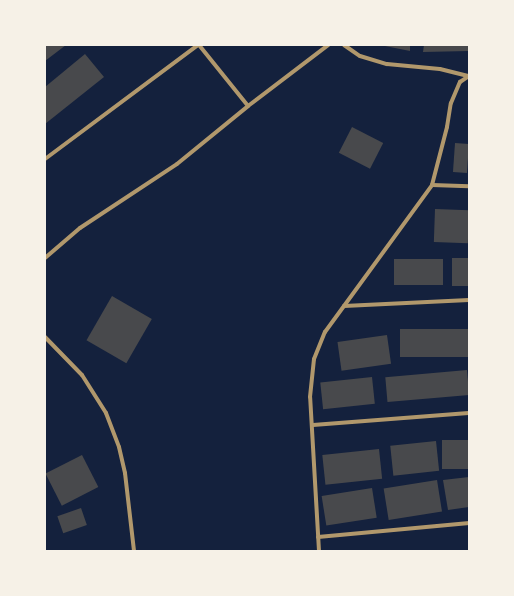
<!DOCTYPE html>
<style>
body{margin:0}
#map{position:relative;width:514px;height:596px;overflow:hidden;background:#14213d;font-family:Signika,sans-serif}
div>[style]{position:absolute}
.building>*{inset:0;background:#48494c;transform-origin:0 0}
.minor>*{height:4px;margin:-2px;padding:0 2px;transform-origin:2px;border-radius:2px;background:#b1986c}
span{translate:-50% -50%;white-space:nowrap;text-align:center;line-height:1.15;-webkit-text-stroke:3.5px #f6f1e7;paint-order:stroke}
.frame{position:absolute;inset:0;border:46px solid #f6f1e7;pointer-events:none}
</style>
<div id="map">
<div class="building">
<i style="clip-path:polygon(45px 45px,66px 45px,45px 61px)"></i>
<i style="clip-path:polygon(410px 45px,410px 51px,385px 46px,385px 45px)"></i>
<i style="clip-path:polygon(424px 45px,469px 45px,469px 51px,423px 52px)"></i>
<i style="clip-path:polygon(85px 54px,104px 77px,45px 124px,45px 87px)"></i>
<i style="left:352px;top:127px;width:35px;height:29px;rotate:27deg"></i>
<i style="left:455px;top:143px;width:14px;height:29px;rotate:4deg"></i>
<i style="left:435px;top:209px;width:34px;height:33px;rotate:2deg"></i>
<i style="left:452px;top:258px;width:17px;height:28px"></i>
<i style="left:443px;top:259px;width:26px;height:49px;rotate:90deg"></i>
<i style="left:112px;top:296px;width:46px;height:51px;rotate:30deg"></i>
<i style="left:469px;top:329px;width:28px;height:69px;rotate:90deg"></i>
<i style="left:387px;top:335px;width:29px;height:50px;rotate:82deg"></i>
<i style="left:467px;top:370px;width:25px;height:82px;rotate:85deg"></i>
<i style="left:372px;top:377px;width:27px;height:52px;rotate:84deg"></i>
<i style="left:469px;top:440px;width:29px;height:27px;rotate:90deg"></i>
<i style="left:436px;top:441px;width:30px;height:46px;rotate:84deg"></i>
<i style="left:379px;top:449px;width:30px;height:57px;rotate:84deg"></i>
<i style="left:82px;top:455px;width:36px;height:41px;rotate:63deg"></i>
<i style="clip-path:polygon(469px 477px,469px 507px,448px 510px,443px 480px)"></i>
<i style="left:437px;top:480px;width:32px;height:54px;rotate:81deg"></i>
<i style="left:372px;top:488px;width:30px;height:51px;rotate:81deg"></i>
<i style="left:81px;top:508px;width:18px;height:25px;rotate:71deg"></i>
</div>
<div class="minor">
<i style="left:199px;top:45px;width:78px;rotate:51.2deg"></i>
<i style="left:248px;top:106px;width:101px;rotate:-37.3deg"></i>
<i style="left:344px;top:45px;width:19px;rotate:35deg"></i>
<i style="left:360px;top:56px;width:28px;rotate:17deg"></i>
<i style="left:387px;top:64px;width:53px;rotate:5.4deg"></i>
<i style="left:440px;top:69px;width:30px;rotate:14deg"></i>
<i style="left:45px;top:159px;width:191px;rotate:-36.7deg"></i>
<i style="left:432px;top:185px;width:37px;rotate:2deg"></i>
<i style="left:45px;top:258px;width:46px;rotate:-40.6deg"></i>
<i style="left:80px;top:228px;width:116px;rotate:-33.4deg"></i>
<i style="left:177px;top:164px;width:92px;rotate:-39.2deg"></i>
<i style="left:344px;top:306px;width:125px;rotate:-2.7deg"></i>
<i style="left:45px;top:337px;width:53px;rotate:45.8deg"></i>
<i style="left:82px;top:375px;width:45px;rotate:57.7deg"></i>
<i style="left:106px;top:413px;width:36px;rotate:69deg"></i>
<i style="left:119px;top:447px;width:27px;rotate:77deg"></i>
<i style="left:125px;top:473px;width:79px;rotate:83.4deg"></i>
<i style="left:313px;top:425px;width:156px;rotate:-4.4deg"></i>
<i style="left:318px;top:537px;width:152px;rotate:-5.3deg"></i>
<i style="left:319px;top:551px;width:154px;rotate:-93.3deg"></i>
<i style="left:310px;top:397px;width:38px;rotate:-84deg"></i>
<i style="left:314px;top:359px;width:29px;rotate:-68deg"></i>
<i style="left:325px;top:332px;width:182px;rotate:-53.9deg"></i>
<i style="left:432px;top:185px;width:60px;rotate:-75.5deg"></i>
<i style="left:447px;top:127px;width:24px;rotate:-81deg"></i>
<i style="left:451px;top:103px;width:23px;rotate:-67deg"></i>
<i style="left:460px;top:82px;width:11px;rotate:-34deg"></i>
</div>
<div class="frame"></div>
</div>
